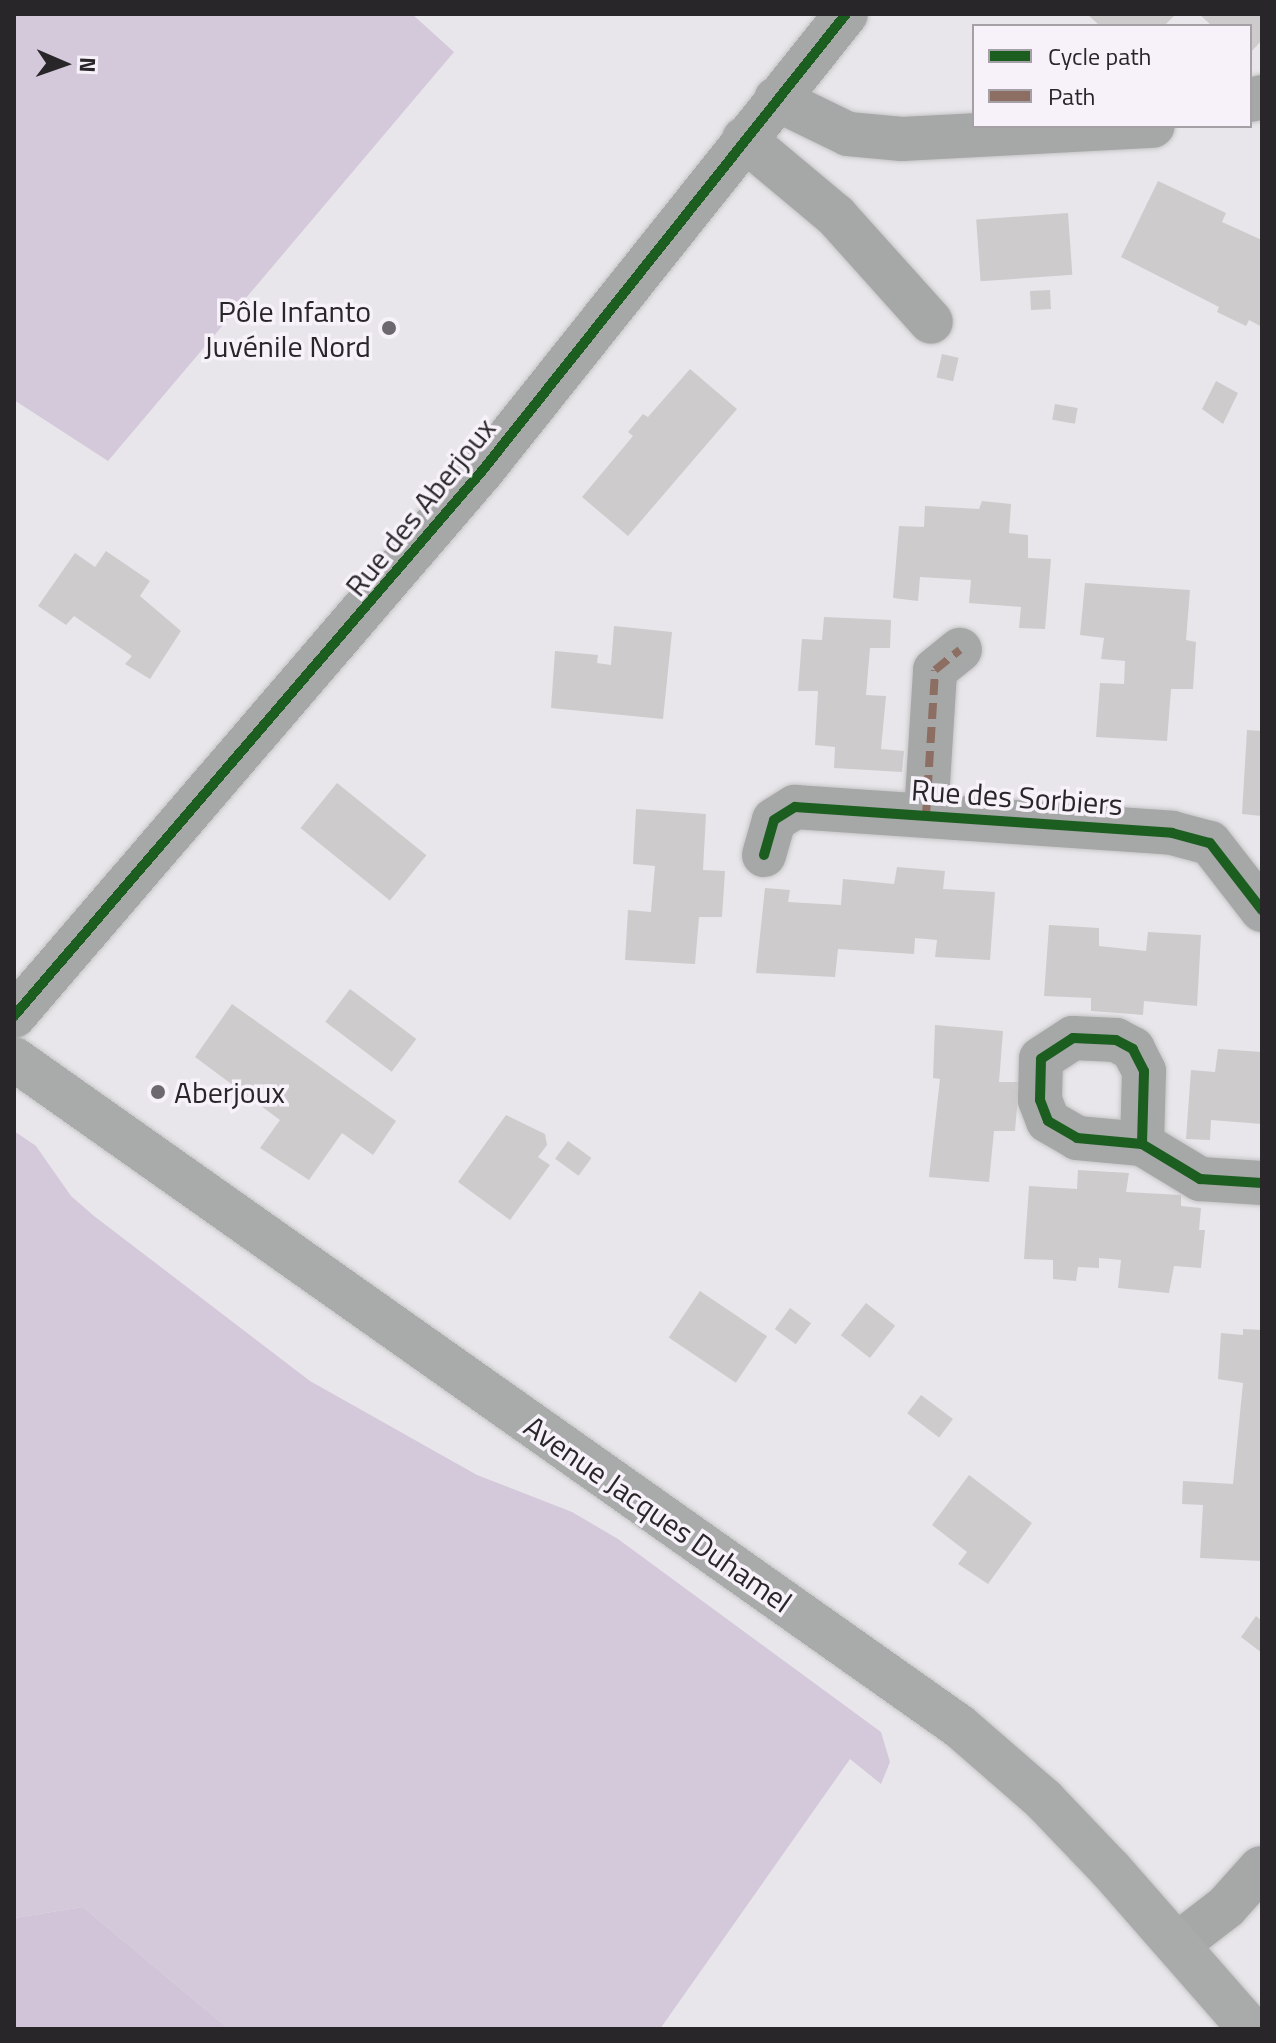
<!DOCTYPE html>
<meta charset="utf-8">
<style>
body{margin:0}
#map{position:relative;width:1276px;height:2043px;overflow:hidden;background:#e8e6ea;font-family:"Titillium Web",sans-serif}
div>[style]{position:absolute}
.green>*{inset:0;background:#d4c9da}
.forest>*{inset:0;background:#d1c4d8}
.building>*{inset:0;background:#cecbcc;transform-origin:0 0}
.roads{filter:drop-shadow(0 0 2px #c5c4c6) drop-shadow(0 0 2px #c5c4c6)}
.minor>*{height:44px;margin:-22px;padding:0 22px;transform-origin:22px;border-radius:22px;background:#a6a7a7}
.major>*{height:44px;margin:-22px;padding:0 22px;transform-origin:22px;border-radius:22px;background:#a9aaaa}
.quiet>*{height:8px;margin-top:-4px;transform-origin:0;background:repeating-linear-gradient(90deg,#8d6e63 0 16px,transparent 0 24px)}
.cycleway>*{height:10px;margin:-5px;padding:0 5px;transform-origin:5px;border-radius:5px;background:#1b5e20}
.dots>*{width:22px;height:22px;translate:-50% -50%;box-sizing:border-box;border:4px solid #f7f1f9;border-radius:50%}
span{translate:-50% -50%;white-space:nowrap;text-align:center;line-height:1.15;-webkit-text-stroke:7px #f7f1f9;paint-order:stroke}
.poi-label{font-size:30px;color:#282629}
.right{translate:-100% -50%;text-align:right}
.left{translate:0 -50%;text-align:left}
.street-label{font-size:30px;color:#282629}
.frame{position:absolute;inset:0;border:16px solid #282629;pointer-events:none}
.legend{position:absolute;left:972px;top:24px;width:280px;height:104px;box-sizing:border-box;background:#f7f1f9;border:2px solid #a4a0a6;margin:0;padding:10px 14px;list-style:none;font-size:24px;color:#282629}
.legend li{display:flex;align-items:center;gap:16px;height:40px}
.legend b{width:40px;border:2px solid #a4a0a6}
.north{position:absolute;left:24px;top:24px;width:80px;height:80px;-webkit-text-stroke:6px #f7f1f9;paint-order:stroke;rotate:92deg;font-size:22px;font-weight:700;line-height:32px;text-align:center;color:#282629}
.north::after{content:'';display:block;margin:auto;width:28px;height:36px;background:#282629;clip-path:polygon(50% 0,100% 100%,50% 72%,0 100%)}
</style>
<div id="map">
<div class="green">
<i style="clip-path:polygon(14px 14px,412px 14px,454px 52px,108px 461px,14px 400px)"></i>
<i style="clip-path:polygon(14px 1131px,36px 1146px,71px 1196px,94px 1216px,310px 1381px,477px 1475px,572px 1512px,618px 1539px,881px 1732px,890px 1762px,881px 1784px,850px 1759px,660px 2029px,229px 2029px,83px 1907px,14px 1918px)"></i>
</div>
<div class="forest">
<i style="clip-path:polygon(83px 1907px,229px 2029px,14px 2029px,14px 1918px)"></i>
</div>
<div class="building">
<i style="clip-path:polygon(1087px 14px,1176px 14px,1164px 26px,1100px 26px)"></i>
<i style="clip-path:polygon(1199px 14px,1262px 14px,1262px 40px,1250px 53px,1250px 26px,1212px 26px)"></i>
<i style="clip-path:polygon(1158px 181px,1226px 213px,1222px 222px,1262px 240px,1262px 327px,1249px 320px,1246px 326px,1217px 312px,1219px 307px,1121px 257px)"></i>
<i style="left:1068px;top:213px;width:62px;height:92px;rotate:86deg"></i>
<i style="left:1050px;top:290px;width:19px;height:20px;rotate:87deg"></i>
<i style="left:942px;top:354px;width:17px;height:24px;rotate:13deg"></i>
<i style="clip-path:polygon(690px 369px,737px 409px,628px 536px,582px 497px,633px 436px,628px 432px,643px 414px,648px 417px)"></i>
<i style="clip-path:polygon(1216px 381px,1238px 393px,1223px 424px,1202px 409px)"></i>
<i style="left:1055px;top:404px;width:23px;height:16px;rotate:10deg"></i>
<i style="clip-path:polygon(982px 501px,1011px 504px,1009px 533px,1028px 535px,1028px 558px,1051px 559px,1045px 629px,1019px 628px,1021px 607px,969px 603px,971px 580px,920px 577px,918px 601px,893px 598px,899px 526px,924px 527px,925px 506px,979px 509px)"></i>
<i style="clip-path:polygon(106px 551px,150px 581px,140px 596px,181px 631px,150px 679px,125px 664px,132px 656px,74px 616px,66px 625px,38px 606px,75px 553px,95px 567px)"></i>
<i style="clip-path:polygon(1085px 583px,1190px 590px,1186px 640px,1196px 642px,1193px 689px,1171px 689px,1167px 741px,1096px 737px,1100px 683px,1124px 684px,1125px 661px,1101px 659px,1104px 638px,1080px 635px)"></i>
<i style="clip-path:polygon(824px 617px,891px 620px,890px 648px,870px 648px,866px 695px,886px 696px,881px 749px,904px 751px,902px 772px,834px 768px,835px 747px,815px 745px,818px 691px,798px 691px,802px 639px,822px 640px)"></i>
<i style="clip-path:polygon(614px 626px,672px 632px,663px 719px,551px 708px,555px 651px,598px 655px,597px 663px,611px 665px)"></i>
<i style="clip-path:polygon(1247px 730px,1262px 731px,1262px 816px,1242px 814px)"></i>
<i style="left:337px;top:783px;width:115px;height:58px;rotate:39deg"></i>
<i style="clip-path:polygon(636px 809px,706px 814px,703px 870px,725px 871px,722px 917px,699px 917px,695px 964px,625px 960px,628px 910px,651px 912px,653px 888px,655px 866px,633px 864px)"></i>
<i style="clip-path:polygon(897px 867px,945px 871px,943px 889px,995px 892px,990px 960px,935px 957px,937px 940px,915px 938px,914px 954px,838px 949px,835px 977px,756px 973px,765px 888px,790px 890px,788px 902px,841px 905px,843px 879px,894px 884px)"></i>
<i style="clip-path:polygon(1049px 925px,1099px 928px,1099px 946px,1146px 951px,1148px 932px,1201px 935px,1197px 1006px,1144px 1001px,1143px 1015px,1119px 1013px,1091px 1011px,1091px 998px,1044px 996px)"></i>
<i style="left:350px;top:989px;width:83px;height:41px;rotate:37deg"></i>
<i style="clip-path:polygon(232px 1004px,396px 1121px,373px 1155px,342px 1133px,309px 1180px,260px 1148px,280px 1120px,195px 1057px)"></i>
<i style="clip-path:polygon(935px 1025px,1003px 1031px,999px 1082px,1019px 1082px,1017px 1108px,1015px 1131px,994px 1131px,989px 1182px,929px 1177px,940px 1079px,933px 1078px)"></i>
<i style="clip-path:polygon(1218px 1049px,1262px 1052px,1262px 1124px,1211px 1120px,1210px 1140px,1186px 1139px,1191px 1070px,1215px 1072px)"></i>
<i style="clip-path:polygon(506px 1115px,545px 1134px,547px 1145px,538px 1157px,550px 1165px,510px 1220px,458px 1182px)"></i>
<i style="left:568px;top:1141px;width:29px;height:22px;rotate:36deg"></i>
<i style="clip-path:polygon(1078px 1170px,1129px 1173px,1126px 1192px,1181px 1195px,1181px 1206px,1201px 1208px,1199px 1230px,1205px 1230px,1201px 1268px,1174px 1266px,1169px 1293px,1118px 1288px,1121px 1260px,1099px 1258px,1099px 1268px,1078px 1267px,1076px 1281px,1053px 1279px,1053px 1260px,1024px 1259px,1029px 1186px,1077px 1189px)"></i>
<i style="left:700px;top:1291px;width:81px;height:56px;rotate:34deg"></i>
<i style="left:866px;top:1303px;width:37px;height:41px;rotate:38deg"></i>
<i style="left:790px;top:1308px;width:26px;height:26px;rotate:36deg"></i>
<i style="clip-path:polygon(1243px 1329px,1262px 1330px,1262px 1561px,1200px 1558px,1203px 1505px,1182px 1504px,1183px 1481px,1233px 1484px,1243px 1383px,1218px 1379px,1221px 1333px,1243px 1335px)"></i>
<i style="left:921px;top:1395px;width:40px;height:23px;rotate:37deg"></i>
<i style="clip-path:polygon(969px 1475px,1032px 1523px,988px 1584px,958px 1564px,967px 1552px,932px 1525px)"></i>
<i style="clip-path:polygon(1256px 1616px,1262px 1621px,1262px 1653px,1241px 1637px)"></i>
</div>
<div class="roads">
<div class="minor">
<i style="left:776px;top:99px;width:80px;rotate:25.9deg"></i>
<i style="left:848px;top:134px;width:54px;rotate:5.3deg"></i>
<i style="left:902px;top:139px;width:251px;rotate:-3deg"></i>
<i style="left:1250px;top:100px;width:12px;rotate:-14deg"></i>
<i style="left:744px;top:139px;width:120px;rotate:39.9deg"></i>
<i style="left:836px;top:216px;width:142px;rotate:48.1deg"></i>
<i style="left:926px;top:815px;width:145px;rotate:-86.4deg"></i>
<i style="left:935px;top:670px;width:32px;rotate:-39deg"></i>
<i style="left:764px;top:855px;width:36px;rotate:-74deg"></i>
<i style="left:774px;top:820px;width:25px;rotate:-32deg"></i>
<i style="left:795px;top:807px;width:378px;rotate:3.9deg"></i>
<i style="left:1172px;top:833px;width:39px;rotate:15deg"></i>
<i style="left:1210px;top:843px;width:85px;rotate:52.2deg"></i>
<i style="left:14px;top:1016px;width:718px;rotate:-49.35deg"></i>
<i style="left:482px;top:471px;width:584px;rotate:-51.46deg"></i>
<i style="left:1142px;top:1144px;width:73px;rotate:-88.4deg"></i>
<i style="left:1144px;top:1071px;width:25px;rotate:-117deg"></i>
<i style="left:1133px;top:1049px;width:19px;rotate:-152deg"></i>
<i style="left:1116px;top:1040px;width:43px;rotate:-177.3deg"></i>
<i style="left:1073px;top:1038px;width:38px;rotate:147deg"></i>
<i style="left:1041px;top:1059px;width:41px;rotate:91.4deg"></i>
<i style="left:1040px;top:1100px;width:22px;rotate:69deg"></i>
<i style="left:1048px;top:1121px;width:34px;rotate:30deg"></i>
<i style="left:1077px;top:1138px;width:65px;rotate:5.3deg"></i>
<i style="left:1142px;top:1144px;width:68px;rotate:31.1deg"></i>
<i style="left:1200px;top:1179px;width:62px;rotate:3.7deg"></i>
<i style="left:1178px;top:1944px;width:61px;rotate:-37.6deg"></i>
<i style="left:1226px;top:1907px;width:52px;rotate:-48.1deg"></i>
</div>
<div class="major">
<i style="left:14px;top:1059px;width:1157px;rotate:35.22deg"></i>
<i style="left:959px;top:1726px;width:113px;rotate:41deg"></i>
<i style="left:1044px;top:1800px;width:97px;rotate:46.3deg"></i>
<i style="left:1111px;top:1870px;width:211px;rotate:48.8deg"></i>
</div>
</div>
<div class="quiet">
<i style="left:926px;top:815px;width:145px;rotate:-86.4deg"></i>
<i style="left:935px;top:670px;width:32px;rotate:-39deg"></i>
</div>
<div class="cycleway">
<i style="left:764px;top:855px;width:36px;rotate:-74deg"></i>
<i style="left:774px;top:820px;width:25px;rotate:-32deg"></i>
<i style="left:795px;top:807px;width:378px;rotate:3.9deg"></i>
<i style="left:1172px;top:833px;width:39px;rotate:15deg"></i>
<i style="left:1210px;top:843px;width:85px;rotate:52.2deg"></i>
<i style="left:14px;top:1016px;width:718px;rotate:-49.35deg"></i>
<i style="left:482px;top:471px;width:584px;rotate:-51.46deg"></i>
<i style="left:1142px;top:1144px;width:73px;rotate:-88.4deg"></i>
<i style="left:1144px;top:1071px;width:25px;rotate:-117deg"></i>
<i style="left:1133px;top:1049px;width:19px;rotate:-152deg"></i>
<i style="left:1116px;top:1040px;width:43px;rotate:-177.3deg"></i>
<i style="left:1073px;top:1038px;width:38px;rotate:147deg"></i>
<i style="left:1041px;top:1059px;width:41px;rotate:91.4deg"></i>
<i style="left:1040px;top:1100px;width:22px;rotate:69deg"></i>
<i style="left:1048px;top:1121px;width:34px;rotate:30deg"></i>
<i style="left:1077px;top:1138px;width:65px;rotate:5.3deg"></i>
<i style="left:1142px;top:1144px;width:68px;rotate:31.1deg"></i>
<i style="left:1200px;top:1179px;width:62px;rotate:3.7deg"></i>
</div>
<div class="dots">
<i style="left:389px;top:328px;background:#6b696d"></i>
<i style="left:158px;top:1092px;background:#6b696d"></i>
</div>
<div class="poi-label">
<span class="right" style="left:371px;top:328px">Pôle Infanto<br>Juvénile Nord</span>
<span class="left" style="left:174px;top:1092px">Aberjoux</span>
</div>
<div class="street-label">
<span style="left:420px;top:507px;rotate:-51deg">Rue des Aberjoux</span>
<span style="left:1017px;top:797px;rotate:4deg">Rue des Sorbiers</span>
<span style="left:658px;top:1514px;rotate:35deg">Avenue Jacques Duhamel</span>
</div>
<div class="frame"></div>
<ul class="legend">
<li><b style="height:10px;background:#1b5e20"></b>Cycle path</li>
<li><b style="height:10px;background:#8d6e63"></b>Path</li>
</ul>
<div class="north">N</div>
</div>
